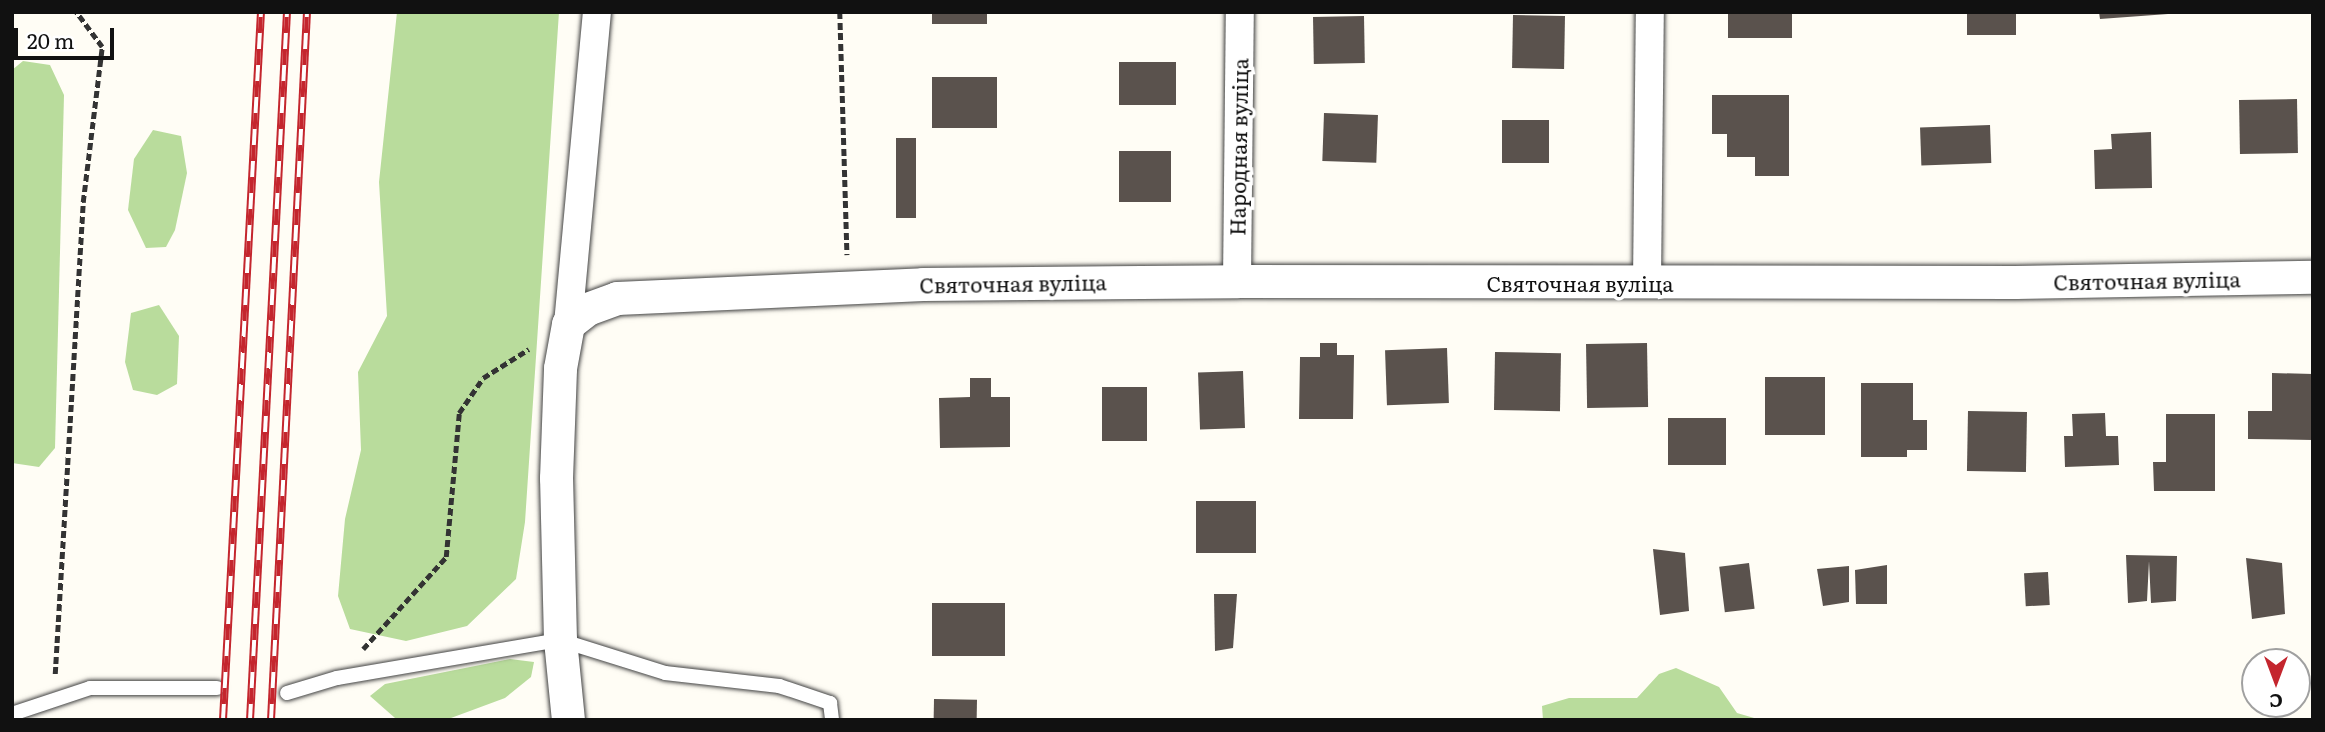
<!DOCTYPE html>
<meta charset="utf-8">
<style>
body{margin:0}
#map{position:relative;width:2325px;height:732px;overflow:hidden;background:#fffdf5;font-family:Literata,serif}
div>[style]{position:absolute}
.forest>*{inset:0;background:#b9dc9c}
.building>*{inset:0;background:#5a524d;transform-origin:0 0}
.path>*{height:4.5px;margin-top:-2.25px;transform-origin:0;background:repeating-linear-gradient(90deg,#333 0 7px,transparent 0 10.5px)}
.roads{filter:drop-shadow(0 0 2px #444) drop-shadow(0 0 2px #444)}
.service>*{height:14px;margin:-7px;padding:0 7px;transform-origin:7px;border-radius:7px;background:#fff}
.minor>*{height:28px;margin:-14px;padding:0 14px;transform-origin:14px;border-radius:14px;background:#fff}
.tertiary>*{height:33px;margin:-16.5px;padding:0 16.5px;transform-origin:16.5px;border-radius:16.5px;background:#fff}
.rail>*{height:8px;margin-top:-4px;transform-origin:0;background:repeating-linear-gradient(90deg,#fff 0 16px,#c4262e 0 32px);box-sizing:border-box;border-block:2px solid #c4262e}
span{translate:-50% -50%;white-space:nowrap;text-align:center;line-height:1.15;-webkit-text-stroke:7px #fff;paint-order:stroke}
.street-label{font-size:21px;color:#111}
.frame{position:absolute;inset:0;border:14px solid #111;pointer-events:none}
.north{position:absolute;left:2241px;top:648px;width:70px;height:70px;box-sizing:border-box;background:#fff;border:2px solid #a0a0a0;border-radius:50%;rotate:180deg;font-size:19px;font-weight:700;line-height:28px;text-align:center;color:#111}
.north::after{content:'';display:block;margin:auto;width:24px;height:32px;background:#c4262e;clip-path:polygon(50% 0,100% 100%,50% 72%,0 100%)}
.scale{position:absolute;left:14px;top:28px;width:100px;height:32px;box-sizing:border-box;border:4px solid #111;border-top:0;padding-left:9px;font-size:21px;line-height:24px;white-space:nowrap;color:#111;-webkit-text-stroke:5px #fff;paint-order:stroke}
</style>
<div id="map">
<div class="forest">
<i style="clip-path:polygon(397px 12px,559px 12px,525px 522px,516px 579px,467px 626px,406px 641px,350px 629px,338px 596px,345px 519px,361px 450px,358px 372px,387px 316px,379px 182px)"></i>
<i style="clip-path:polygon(23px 61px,50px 65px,64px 95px,55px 448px,39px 467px,12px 463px,12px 70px)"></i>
<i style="clip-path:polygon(153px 130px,181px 136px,187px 173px,175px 230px,166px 247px,146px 248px,128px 210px,134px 159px)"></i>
<i style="clip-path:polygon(159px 305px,179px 336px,177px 384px,157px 395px,133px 390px,125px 362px,131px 313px)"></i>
<i style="clip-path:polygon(510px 659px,534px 662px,531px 677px,505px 698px,451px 718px,395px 718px,370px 696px,385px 684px)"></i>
<i style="clip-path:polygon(1676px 668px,1719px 687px,1737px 713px,1761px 720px,1543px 720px,1542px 706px,1569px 698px,1637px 698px,1659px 674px)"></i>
</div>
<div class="building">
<i style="left:932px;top:12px;width:55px;height:12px"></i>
<i style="left:1728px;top:12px;width:64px;height:26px"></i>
<i style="left:1967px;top:12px;width:49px;height:23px"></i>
<i style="clip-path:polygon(2099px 12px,2168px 12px,2168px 14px,2100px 19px)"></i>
<i style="left:1513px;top:15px;width:52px;height:53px;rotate:1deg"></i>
<i style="left:1364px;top:16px;width:47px;height:51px;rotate:89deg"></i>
<i style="left:1119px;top:62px;width:57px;height:43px"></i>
<i style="left:932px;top:77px;width:65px;height:51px"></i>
<i style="clip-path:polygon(1712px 95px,1789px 95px,1789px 176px,1755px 176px,1755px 157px,1727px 157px,1727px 134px,1712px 134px)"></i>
<i style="left:2297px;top:99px;width:54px;height:58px;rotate:89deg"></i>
<i style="left:1324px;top:113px;width:54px;height:48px;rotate:2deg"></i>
<i style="left:1502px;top:120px;width:47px;height:43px"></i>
<i style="left:1990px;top:125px;width:38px;height:70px;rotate:88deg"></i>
<i style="clip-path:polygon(2151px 132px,2152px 188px,2095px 189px,2094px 150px,2112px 149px,2111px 134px)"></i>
<i style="left:896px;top:138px;width:20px;height:80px"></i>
<i style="left:1119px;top:151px;width:52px;height:51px"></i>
<i style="clip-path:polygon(1320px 343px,1337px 343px,1337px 355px,1354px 355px,1353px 419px,1299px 419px,1300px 357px,1320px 357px)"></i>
<i style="left:1647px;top:343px;width:64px;height:61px;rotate:89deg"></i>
<i style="left:1447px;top:348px;width:55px;height:62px;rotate:88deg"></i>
<i style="left:1495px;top:352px;width:66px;height:58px;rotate:1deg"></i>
<i style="left:1243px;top:371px;width:57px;height:45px;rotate:88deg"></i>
<i style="clip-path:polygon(2272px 373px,2313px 374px,2313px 440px,2248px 439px,2248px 411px,2272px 411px)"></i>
<i style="left:1825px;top:377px;width:58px;height:60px;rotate:90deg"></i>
<i style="clip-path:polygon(970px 378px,991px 378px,991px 397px,1010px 397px,1010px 447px,940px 448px,939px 398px,970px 397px)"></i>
<i style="clip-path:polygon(1861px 383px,1913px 383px,1913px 420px,1927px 420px,1927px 450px,1907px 450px,1907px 457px,1861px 457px)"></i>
<i style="left:1102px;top:387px;width:45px;height:54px"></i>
<i style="left:1968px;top:411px;width:59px;height:60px;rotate:1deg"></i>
<i style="clip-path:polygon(2105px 413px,2106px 436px,2118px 436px,2119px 465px,2065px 467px,2064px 436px,2073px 436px,2072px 414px)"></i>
<i style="clip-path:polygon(2166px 414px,2215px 414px,2215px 491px,2154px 491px,2153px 462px,2166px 462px)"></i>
<i style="left:1668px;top:418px;width:58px;height:47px"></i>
<i style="left:1196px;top:501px;width:60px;height:52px"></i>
<i style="clip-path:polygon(1653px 549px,1685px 553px,1689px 611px,1660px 615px)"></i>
<i style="clip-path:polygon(2126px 555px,2177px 556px,2176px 601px,2151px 603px,2149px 561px,2147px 601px,2128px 603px)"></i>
<i style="clip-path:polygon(2246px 558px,2282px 563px,2285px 614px,2252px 619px)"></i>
<i style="left:1749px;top:563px;width:46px;height:30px;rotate:83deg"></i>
<i style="clip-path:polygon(1887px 565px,1887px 604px,1856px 604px,1855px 570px)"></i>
<i style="clip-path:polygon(1849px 566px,1849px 602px,1823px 606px,1817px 569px)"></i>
<i style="left:2048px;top:572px;width:33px;height:24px;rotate:87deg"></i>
<i style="clip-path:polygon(1214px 594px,1237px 594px,1233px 648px,1215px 651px)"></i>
<i style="left:932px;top:603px;width:73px;height:53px"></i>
<i style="left:934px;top:699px;width:43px;height:21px;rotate:1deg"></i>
</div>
<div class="path">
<i style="left:840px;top:12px;width:243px;rotate:88.3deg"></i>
<i style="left:363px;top:649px;width:124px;rotate:-47.9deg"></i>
<i style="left:446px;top:557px;width:145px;rotate:-84.8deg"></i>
<i style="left:459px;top:413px;width:42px;rotate:-55.6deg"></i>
<i style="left:483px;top:378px;width:54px;rotate:-32.2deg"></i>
<i style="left:55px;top:674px;width:473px;rotate:-86.6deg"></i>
<i style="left:83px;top:202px;width:156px;rotate:-83deg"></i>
<i style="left:102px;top:47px;width:44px;rotate:-126.6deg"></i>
</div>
<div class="roads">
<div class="service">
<i style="left:287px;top:693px;width:52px;rotate:-16.7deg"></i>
<i style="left:337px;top:678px;width:226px;rotate:-9.7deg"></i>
<i style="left:560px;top:640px;width:110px;rotate:17.4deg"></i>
<i style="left:665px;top:673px;width:115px;rotate:6.5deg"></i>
<i style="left:779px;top:686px;width:54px;rotate:18.4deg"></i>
<i style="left:830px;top:703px;width:17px;rotate:83deg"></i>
<i style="left:12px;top:714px;width:82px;rotate:-18.4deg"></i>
<i style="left:90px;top:688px;width:127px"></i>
</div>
<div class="minor">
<i style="left:1237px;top:281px;width:269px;rotate:-89.4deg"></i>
<i style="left:1647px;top:282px;width:270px;rotate:-89.4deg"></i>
<i style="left:568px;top:324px;width:313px;rotate:-84.7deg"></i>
</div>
<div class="tertiary">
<i style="left:568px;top:720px;width:80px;rotate:-95.7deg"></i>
<i style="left:560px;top:640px;width:162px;rotate:-91.4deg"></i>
<i style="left:556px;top:478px;width:110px;rotate:-87.9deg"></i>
<i style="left:560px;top:368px;width:45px;rotate:-79.7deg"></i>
<i style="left:568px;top:324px;width:24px;rotate:-38deg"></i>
<i style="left:587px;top:309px;width:32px;rotate:-20deg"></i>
<i style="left:617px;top:298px;width:306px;rotate:-2.6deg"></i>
<i style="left:923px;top:284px;width:314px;rotate:-0.5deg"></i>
<i style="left:1237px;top:281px;width:778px;rotate:0.07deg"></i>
<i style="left:2015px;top:282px;width:298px;rotate:-1deg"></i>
</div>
</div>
<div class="rail">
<i style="left:223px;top:720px;width:709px;rotate:-86.93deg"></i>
<i style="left:250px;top:720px;width:709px;rotate:-87.01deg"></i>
<i style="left:271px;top:720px;width:709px;rotate:-87.09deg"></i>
</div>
<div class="street-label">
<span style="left:1238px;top:147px;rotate:-89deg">Народная вуліца</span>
<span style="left:2147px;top:280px;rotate:-1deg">Святочная вуліца</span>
<span style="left:1013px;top:283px;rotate:-1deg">Святочная вуліца</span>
<span style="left:1580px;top:283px">Святочная вуліца</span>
</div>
<div class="frame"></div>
<div class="north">С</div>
<div class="scale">20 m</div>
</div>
